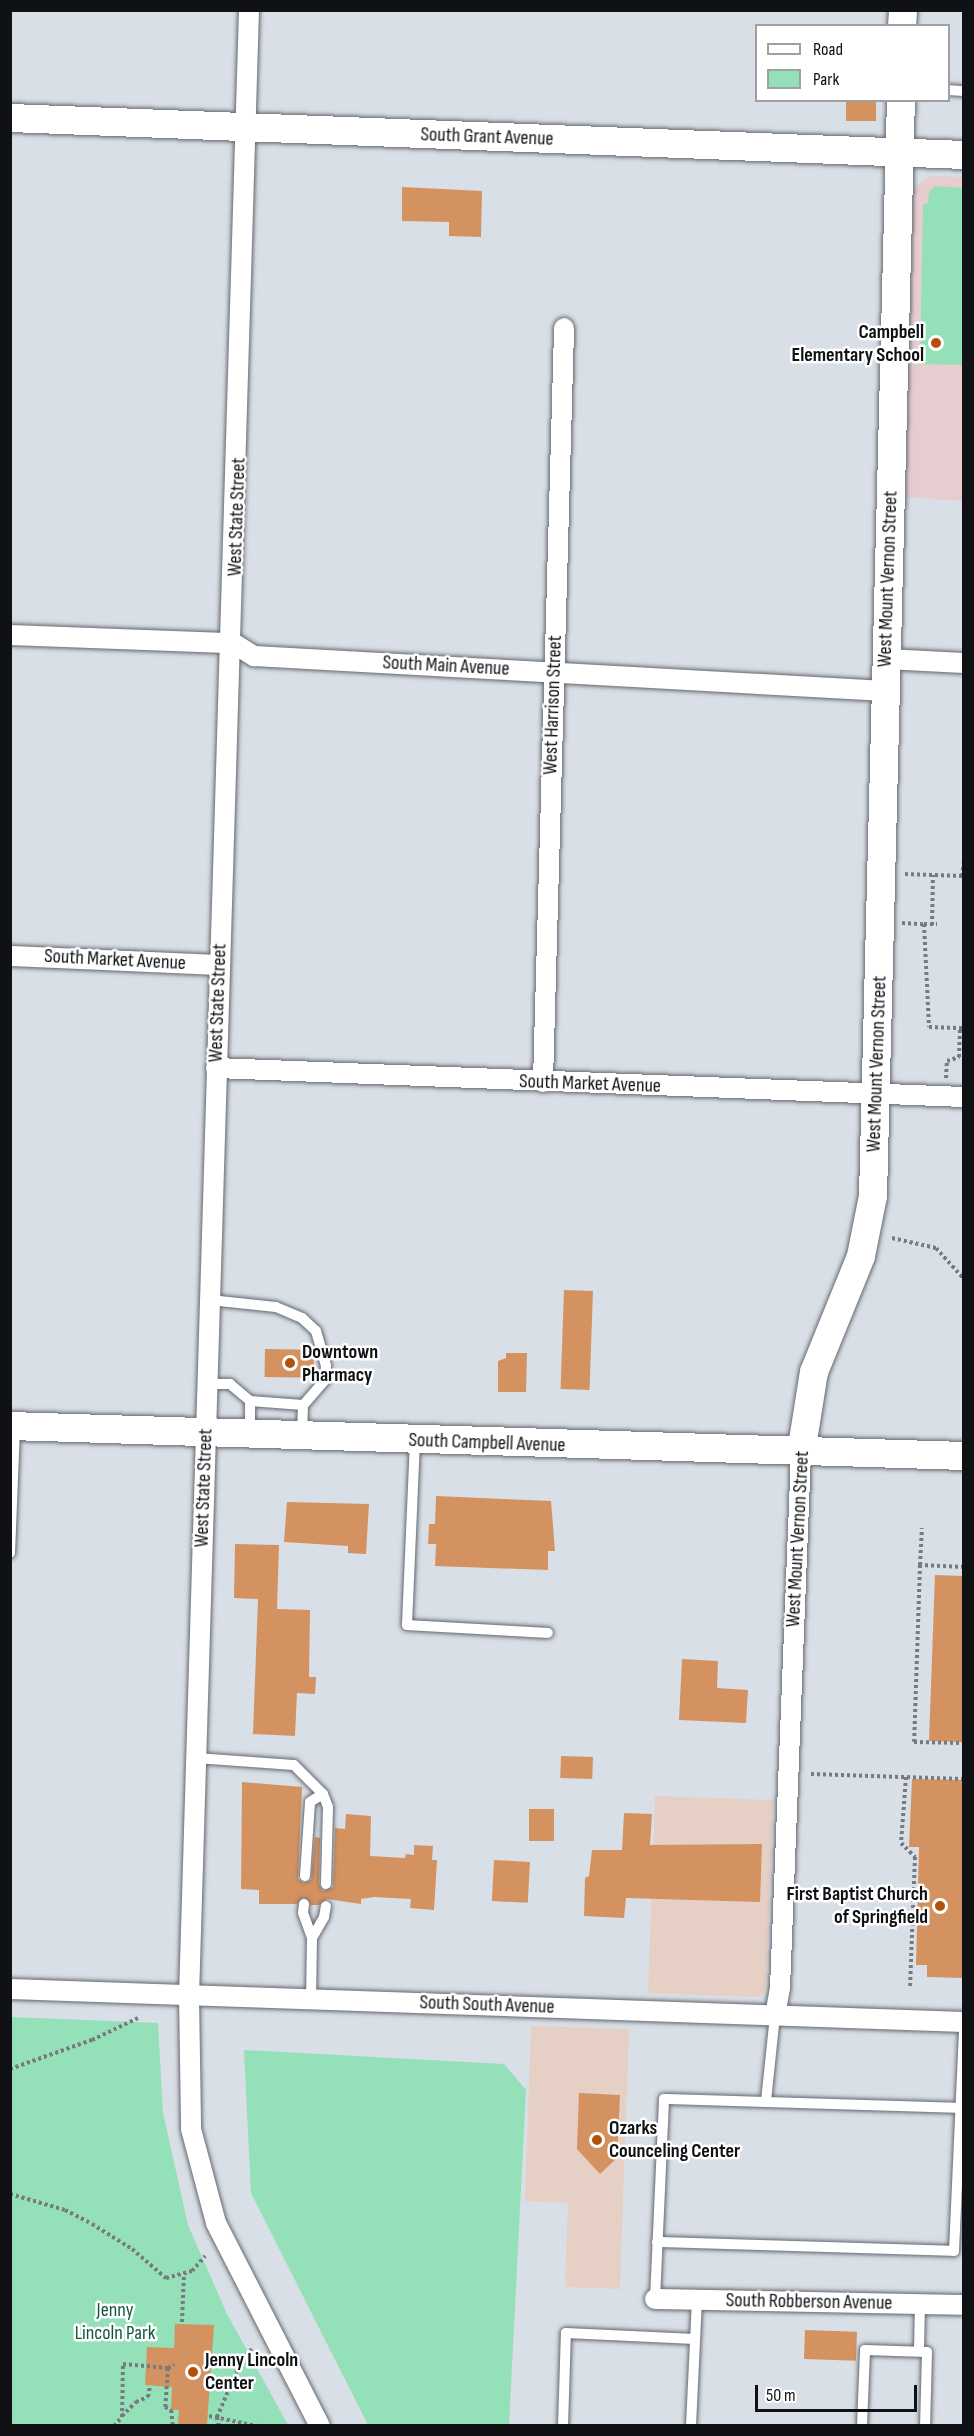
<!DOCTYPE html>
<style>
body{margin:0}
#map{position:relative;width:974px;height:2436px;overflow:hidden;background:#d9dfe6;font-family:"Sofia Sans Condensed",sans-serif}
div>[style]{position:absolute}
.commercial>*{inset:0;background:#e6cfc5}
.education>*{inset:0;background:#e7cdcf}
.green>*{inset:0;background:#93e0b9}
.building>*{inset:0;background:#d49260;transform-origin:0 0}
.path>*{height:4px;margin-top:-2px;transform-origin:0;background:repeating-linear-gradient(90deg,#777b80 0 3px,transparent 0 6px)}
.roads{filter:drop-shadow(0 0 2px #64686f) drop-shadow(0 0 2px #64686f)}
.lane>*{height:10px;margin:-5px;padding:0 5px;transform-origin:5px;border-radius:5px;background:#fff}
.street>*{height:20px;margin:-10px;padding:0 10px;transform-origin:10px;border-radius:10px;background:#fff}
.secondary>*{height:28px;margin:-14px;padding:0 14px;transform-origin:14px;border-radius:14px;background:#fff}
.dots>*{width:16px;height:16px;translate:-50% -50%;box-sizing:border-box;border:3px solid #fff;border-radius:50%}
span{translate:-50% -50%;white-space:nowrap;text-align:center;line-height:1.15;-webkit-text-stroke:5px #fff;paint-order:stroke}
.street-label{font-size:20px;color:#0f1114}
.poi-label{font-size:20px;color:#0f1114;font-weight:700}
.right{translate:-100% -50%;text-align:right}
.left{translate:0 -50%;text-align:left}
.park-label{font-size:20px;color:#13563b}
.frame{position:absolute;inset:0;border:12px solid #0f1114;pointer-events:none}
.legend{position:absolute;left:755px;top:24px;width:195px;height:78px;box-sizing:border-box;background:#fff;border:2px solid #9fa0a1;margin:0;padding:8px 10px;list-style:none;font-size:18px;color:#0f1114}
.legend li{display:flex;align-items:center;gap:12px;height:30px}
.legend b{width:30px;border:2px solid #9fa0a1}
.scale{position:absolute;left:755px;top:2385px;width:162px;height:27px;box-sizing:border-box;border:3px solid #0f1114;border-top:0;padding-left:8px;font-size:18px;line-height:21px;white-space:nowrap;color:#0f1114;-webkit-text-stroke:4px #fff;paint-order:stroke}
</style>
<div id="map">
<div class="commercial">
<i style="clip-path:polygon(655px 1796px,773px 1800px,766px 1986px,764px 1993px,757px 1997px,648px 1993px)"></i>
<i style="clip-path:polygon(531px 2026px,629px 2029px,620px 2289px,565px 2287px,568px 2203px,525px 2201px)"></i>
</div>
<div class="education">
<i style="clip-path:polygon(931px 176px,963px 177px,963px 501px,906px 497px,912px 189px)"></i>
</div>
<div class="green">
<i style="clip-path:polygon(934px 186px,963px 188px,963px 365px,920px 364px,923px 204px,928px 203px,929px 193px)"></i>
<i style="clip-path:polygon(11px 2017px,158px 2023px,163px 2113px,188px 2225px,227px 2314px,288px 2425px,11px 2426px)"></i>
<i style="clip-path:polygon(244px 2050px,504px 2064px,526px 2090px,509px 2425px,368px 2425px,251px 2193px)"></i>
</div>
<div class="building">
<i style="left:846px;top:100px;width:30px;height:21px"></i>
<i style="clip-path:polygon(402px 187px,482px 191px,481px 237px,449px 236px,449px 222px,402px 221px)"></i>
<i style="left:564px;top:1290px;width:29px;height:99px;rotate:2deg"></i>
<i style="left:265px;top:1349px;width:49px;height:28px;rotate:1deg"></i>
<i style="clip-path:polygon(506px 1353px,527px 1353px,526px 1392px,498px 1392px,498px 1361px,506px 1358px)"></i>
<i style="clip-path:polygon(436px 1496px,551px 1501px,555px 1551px,548px 1551px,548px 1570px,435px 1566px,436px 1544px,428px 1544px,429px 1524px,435px 1524px)"></i>
<i style="clip-path:polygon(287px 1502px,369px 1504px,366px 1554px,348px 1553px,348px 1546px,284px 1542px)"></i>
<i style="clip-path:polygon(235px 1544px,279px 1545px,277px 1609px,310px 1610px,309px 1677px,316px 1677px,315px 1694px,297px 1693px,295px 1736px,253px 1734px,258px 1599px,234px 1598px)"></i>
<i style="clip-path:polygon(935px 1575px,963px 1576px,963px 1742px,929px 1741px)"></i>
<i style="clip-path:polygon(682px 1659px,718px 1661px,717px 1688px,748px 1690px,746px 1723px,679px 1720px)"></i>
<i style="left:561px;top:1756px;width:32px;height:22px;rotate:2deg"></i>
<i style="clip-path:polygon(912px 1779px,963px 1780px,963px 1978px,927px 1977px,927px 1965px,916px 1965px,919px 1847px,909px 1847px)"></i>
<i style="clip-path:polygon(242px 1782px,302px 1787px,298px 1879px,304px 1883px,311px 1880px,315px 1837px,320px 1838px,319px 1884px,323px 1891px,333px 1887px,335px 1828px,345px 1829px,346px 1814px,371px 1816px,370px 1856px,405px 1858px,406px 1854px,414px 1855px,414px 1845px,433px 1846px,432px 1860px,437px 1860px,434px 1910px,410px 1908px,411px 1899px,374px 1897px,361px 1899px,361px 1904px,327px 1899px,319px 1905px,311px 1905px,304px 1897px,297px 1904px,259px 1904px,259px 1890px,241px 1889px)"></i>
<i style="left:529px;top:1809px;width:25px;height:32px"></i>
<i style="clip-path:polygon(624px 1813px,652px 1814px,650px 1845px,762px 1844px,760px 1902px,626px 1898px,624px 1918px,584px 1916px,585px 1878px,589px 1876px,592px 1850px,622px 1850px)"></i>
<i style="left:494px;top:1860px;width:36px;height:41px;rotate:3deg"></i>
<i style="clip-path:polygon(579px 2093px,620px 2095px,617px 2158px,600px 2174px,577px 2149px)"></i>
<i style="clip-path:polygon(175px 2324px,214px 2325px,207px 2425px,178px 2424px,179px 2410px,171px 2410px,172px 2387px,145px 2385px,147px 2347px,174px 2348px)"></i>
<i style="left:805px;top:2330px;width:52px;height:29px;rotate:2deg"></i>
</div>
<div class="path">
<i style="left:905px;top:874px;width:57px;rotate:2deg"></i>
<i style="left:962px;top:876px;width:14px;rotate:-82deg"></i>
<i style="left:902px;top:923px;width:22px;rotate:3deg"></i>
<i style="left:924px;top:924px;width:103px;rotate:87.2deg"></i>
<i style="left:929px;top:1027px;width:35px;rotate:2deg"></i>
<i style="left:924px;top:924px;width:13px"></i>
<i style="left:932px;top:925px;width:50px;rotate:-88.9deg"></i>
<i style="left:946px;top:1078px;width:17px;rotate:-87deg"></i>
<i style="left:947px;top:1061px;width:13px;rotate:-18deg"></i>
<i style="left:959px;top:1057px;width:29px;rotate:-88deg"></i>
<i style="left:892px;top:1238px;width:45px;rotate:12.8deg"></i>
<i style="left:936px;top:1248px;width:42px;rotate:47.9deg"></i>
<i style="left:920px;top:1565px;width:37px;rotate:-87deg"></i>
<i style="left:964px;top:1567px;width:44px;rotate:-177.4deg"></i>
<i style="left:920px;top:1565px;width:177px;rotate:91.9deg"></i>
<i style="left:914px;top:1742px;width:50px;rotate:1.1deg"></i>
<i style="left:811px;top:1774px;width:153px;rotate:1.9deg"></i>
<i style="left:906px;top:1777px;width:66px;rotate:94.3deg"></i>
<i style="left:901px;top:1843px;width:20px;rotate:45deg"></i>
<i style="left:915px;top:1857px;width:129px;rotate:92.2deg"></i>
<i style="left:10px;top:2069px;width:87px;rotate:-19.5deg"></i>
<i style="left:92px;top:2040px;width:51px;rotate:-25.6deg"></i>
<i style="left:10px;top:2194px;width:57px;rotate:16.2deg"></i>
<i style="left:65px;top:2210px;width:30px;rotate:27deg"></i>
<i style="left:92px;top:2224px;width:47px;rotate:32deg"></i>
<i style="left:132px;top:2249px;width:45px;rotate:40.5deg"></i>
<i style="left:166px;top:2278px;width:27px;rotate:-15deg"></i>
<i style="left:192px;top:2271px;width:20px;rotate:-49deg"></i>
<i style="left:182px;top:2322px;width:47px;rotate:-87.6deg"></i>
<i style="left:168px;top:2368px;width:7px;rotate:-27deg"></i>
<i style="left:122px;top:2416px;width:20px;rotate:-45deg"></i>
<i style="left:136px;top:2402px;width:13px;rotate:-23deg"></i>
<i style="left:148px;top:2397px;width:11px;rotate:-80deg"></i>
<i style="left:209px;top:2416px;width:49px;rotate:11.8deg"></i>
<i style="left:114px;top:2426px;width:12px;rotate:-48deg"></i>
<i style="left:122px;top:2417px;width:53px;rotate:-88.9deg"></i>
<i style="left:123px;top:2364px;width:45px;rotate:5.1deg"></i>
<i style="left:168px;top:2368px;width:39px;rotate:94deg"></i>
<i style="left:165px;top:2407px;width:7px;rotate:27deg"></i>
<i style="left:171px;top:2410px;width:16px;rotate:83deg"></i>
<i style="left:219px;top:2426px;width:9px;rotate:-103deg"></i>
<i style="left:217px;top:2417px;width:63px;rotate:-66.7deg"></i>
<i style="left:242px;top:2359px;width:14px;rotate:-45deg"></i>
</div>
<div class="roads">
<div class="lane">
<i style="left:948px;top:90px;width:16px;rotate:4deg"></i>
<i style="left:210px;top:1300px;width:66px;rotate:6.1deg"></i>
<i style="left:276px;top:1307px;width:28px;rotate:23deg"></i>
<i style="left:302px;top:1318px;width:19px;rotate:43deg"></i>
<i style="left:316px;top:1331px;width:35px;rotate:74deg"></i>
<i style="left:326px;top:1365px;width:15px;rotate:94deg"></i>
<i style="left:325px;top:1380px;width:33px;rotate:131deg"></i>
<i style="left:207px;top:1384px;width:23px"></i>
<i style="left:230px;top:1384px;width:26px;rotate:40deg"></i>
<i style="left:250px;top:1401px;width:53px;rotate:4.3deg"></i>
<i style="left:303px;top:1405px;width:29px;rotate:92deg"></i>
<i style="left:250px;top:1431px;width:30px;rotate:-90deg"></i>
<i style="left:415px;top:1441px;width:184px;rotate:92.5deg"></i>
<i style="left:407px;top:1625px;width:141px;rotate:3.2deg"></i>
<i style="left:10px;top:1553px;width:125px;rotate:-87.7deg"></i>
<i style="left:196px;top:1758px;width:98px;rotate:4.1deg"></i>
<i style="left:294px;top:1765px;width:41px;rotate:45deg"></i>
<i style="left:323px;top:1794px;width:14px;rotate:69deg"></i>
<i style="left:328px;top:1807px;width:77px;rotate:91.5deg"></i>
<i style="left:305px;top:1876px;width:74px;rotate:-86.1deg"></i>
<i style="left:310px;top:1802px;width:15px;rotate:-32deg"></i>
<i style="left:304px;top:1904px;width:9px;rotate:96deg"></i>
<i style="left:303px;top:1913px;width:27px;rotate:70deg"></i>
<i style="left:312px;top:1938px;width:61px;rotate:90.9deg"></i>
<i style="left:312px;top:1938px;width:24px;rotate:-60deg"></i>
<i style="left:324px;top:1917px;width:11px;rotate:-80deg"></i>
<i style="left:766px;top:2101px;width:85px;rotate:-84deg"></i>
<i style="left:657px;top:2242px;width:297px;rotate:1.7deg"></i>
<i style="left:954px;top:2251px;width:224px;rotate:-87.4deg"></i>
<i style="left:655px;top:2299px;width:200px;rotate:-87.4deg"></i>
<i style="left:664px;top:2099px;width:295px;rotate:1.7deg"></i>
<i style="left:919px;top:2351px;width:48px;rotate:-88.8deg"></i>
<i style="left:563px;top:2426px;width:93px;rotate:-88.2deg"></i>
<i style="left:566px;top:2333px;width:129px;rotate:2.7deg"></i>
<i style="left:691px;top:2426px;width:126px;rotate:-87.3deg"></i>
<i style="left:862px;top:2426px;width:76px;rotate:-87.7deg"></i>
<i style="left:865px;top:2350px;width:62px;rotate:1.8deg"></i>
<i style="left:927px;top:2352px;width:74px;rotate:91.5deg"></i>
</div>
<div class="street">
<i style="left:249px;top:10px;width:1986px;rotate:91.73deg"></i>
<i style="left:189px;top:1995px;width:134px;rotate:89.1deg"></i>
<i style="left:191px;top:2129px;width:97px;rotate:75.1deg"></i>
<i style="left:216px;top:2223px;width:228px;rotate:62.9deg"></i>
<i style="left:10px;top:635px;width:223px;rotate:2.1deg"></i>
<i style="left:233px;top:643px;width:25px;rotate:32deg"></i>
<i style="left:254px;top:656px;width:632px;rotate:3.17deg"></i>
<i style="left:886px;top:659px;width:78px;rotate:2.9deg"></i>
<i style="left:10px;top:956px;width:210px;rotate:2.5deg"></i>
<i style="left:216px;top:1068px;width:749px;rotate:2.22deg"></i>
<i style="left:543px;top:1082px;width:754px;rotate:-88.4deg"></i>
<i style="left:10px;top:1989px;width:955px;rotate:1.98deg"></i>
<i style="left:775px;top:2016px;width:28px;rotate:-80deg"></i>
<i style="left:780px;top:1988px;width:535px;rotate:-87.75deg"></i>
<i style="left:655px;top:2299px;width:309px;rotate:1.1deg"></i>
</div>
<div class="secondary">
<i style="left:902px;top:26px;width:16px;rotate:-86deg"></i>
<i style="left:10px;top:118px;width:955px;rotate:2.22deg"></i>
<i style="left:10px;top:1426px;width:954px;rotate:1.8deg"></i>
<i style="left:801px;top:1453px;width:82px;rotate:-80.9deg"></i>
<i style="left:814px;top:1372px;width:125px;rotate:-67.9deg"></i>
<i style="left:861px;top:1256px;width:61px;rotate:-78.7deg"></i>
<i style="left:873px;top:1196px;width:1096px;rotate:-88.54deg"></i>
</div>
</div>
<div class="dots">
<i style="left:936px;top:343px;background:#b2510b"></i>
<i style="left:290px;top:1363px;background:#b2510b"></i>
<i style="left:940px;top:1906px;background:#b2510b"></i>
<i style="left:597px;top:2140px;background:#b2510b"></i>
<i style="left:193px;top:2372px;background:#b2510b"></i>
</div>
<div class="street-label">
<span style="left:487px;top:137px;rotate:2deg">South Grant Avenue</span>
<span style="left:237px;top:517px;rotate:-88deg">West State Street</span>
<span style="left:888px;top:579px;rotate:-88deg">West Mount Vernon Street</span>
<span style="left:446px;top:666px;rotate:3deg">South Main Avenue</span>
<span style="left:553px;top:705px;rotate:-88deg">West Harrison Street</span>
<span style="left:115px;top:960px;rotate:3deg">South Market Avenue</span>
<span style="left:218px;top:1003px;rotate:-88deg">West State Street</span>
<span style="left:877px;top:1064px;rotate:-88deg">West Mount Vernon Street</span>
<span style="left:590px;top:1084px;rotate:2deg">South Market Avenue</span>
<span style="left:487px;top:1443px;rotate:2deg">South Campbell Avenue</span>
<span style="left:204px;top:1488px;rotate:-88deg">West State Street</span>
<span style="left:798px;top:1539px;rotate:-87deg">West Mount Vernon Street</span>
<span style="left:487px;top:2005px;rotate:2deg">South South Avenue</span>
<span style="left:809px;top:2302px;rotate:1deg">South Robberson Avenue</span>
</div>
<div class="poi-label">
<span class="right" style="left:924px;top:344px">Campbell<br>Elementary School</span>
<span class="left" style="left:302px;top:1364px">Downtown<br>Pharmacy</span>
<span class="right" style="left:928px;top:1906px">First Baptist Church<br>of Springfield</span>
<span class="left" style="left:609px;top:2140px">Ozarks<br>Counceling Center</span>
<span class="left" style="left:205px;top:2372px">Jenny Lincoln<br>Center</span>
</div>
<div class="park-label">
<span style="left:115px;top:2322px">Jenny<br>Lincoln Park</span>
</div>
<div class="frame"></div>
<ul class="legend">
<li><b style="height:8px;background:#fff"></b>Road</li>
<li><b style="height:16px;background:#93e0b9"></b>Park</li>
</ul>
<div class="scale">50 m</div>
</div>
